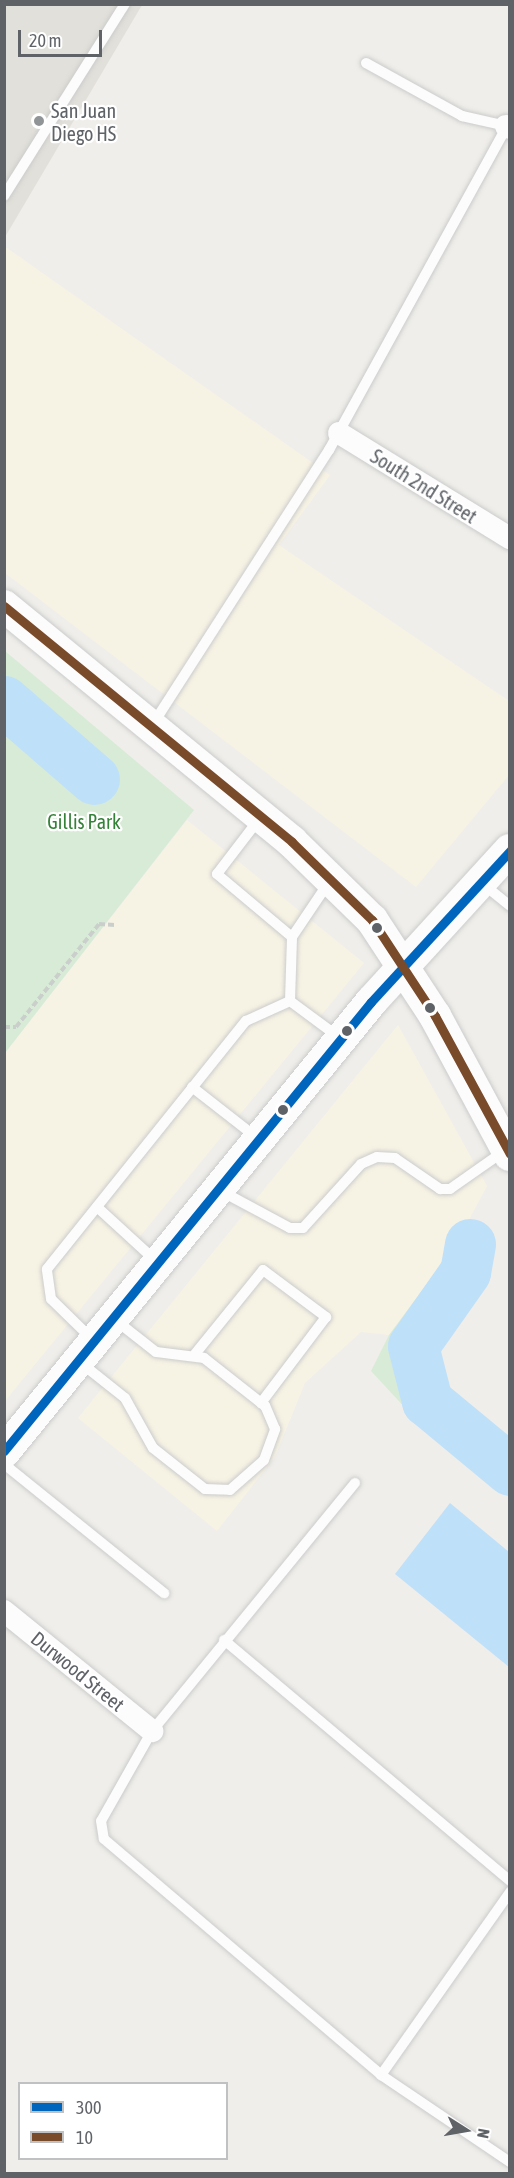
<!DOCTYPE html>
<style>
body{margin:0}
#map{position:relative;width:514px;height:2178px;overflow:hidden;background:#efeeea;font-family:"Asap Condensed",sans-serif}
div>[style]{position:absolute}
.commercial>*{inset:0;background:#f7f3e4}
.education>*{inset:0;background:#e2e0da}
.green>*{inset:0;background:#d8ebd6}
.water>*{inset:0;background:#bfe0f9}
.river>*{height:51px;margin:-25.5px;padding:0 25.5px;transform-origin:25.5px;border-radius:25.5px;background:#bfe0f9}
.path>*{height:4px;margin-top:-2px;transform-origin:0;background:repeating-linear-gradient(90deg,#cacfcc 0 6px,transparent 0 9px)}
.roads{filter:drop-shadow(0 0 2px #cbcccc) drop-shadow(0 0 2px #cbcccc)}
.service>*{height:10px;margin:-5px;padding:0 5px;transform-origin:5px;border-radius:5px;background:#fdfcfc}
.minor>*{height:22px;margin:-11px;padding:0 11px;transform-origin:11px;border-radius:11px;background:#fdfcfc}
.secondary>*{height:32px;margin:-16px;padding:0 16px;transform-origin:16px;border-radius:16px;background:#fdfcfc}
.bus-1>*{height:9px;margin:-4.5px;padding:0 4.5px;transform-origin:4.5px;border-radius:4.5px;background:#0065bd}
.bus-2>*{height:9px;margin:-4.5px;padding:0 4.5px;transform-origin:4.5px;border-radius:4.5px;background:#7a4b2a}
.dots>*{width:16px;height:16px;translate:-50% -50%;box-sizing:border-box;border:3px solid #fff;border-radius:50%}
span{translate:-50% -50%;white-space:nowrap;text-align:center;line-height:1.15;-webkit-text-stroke:4.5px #fff;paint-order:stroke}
.poi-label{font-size:20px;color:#5f6368}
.left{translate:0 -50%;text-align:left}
.street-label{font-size:20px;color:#5f6368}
.park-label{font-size:20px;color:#348238}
.frame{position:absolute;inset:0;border:6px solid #5f6368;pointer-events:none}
.legend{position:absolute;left:18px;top:2082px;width:210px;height:78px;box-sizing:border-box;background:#fff;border:2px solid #bfc1c3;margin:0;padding:8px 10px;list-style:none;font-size:18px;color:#5f6368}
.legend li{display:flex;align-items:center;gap:12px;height:30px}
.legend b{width:30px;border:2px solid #bfc1c3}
.north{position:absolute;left:436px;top:2100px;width:60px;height:60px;-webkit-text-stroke:4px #fff;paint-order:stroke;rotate:101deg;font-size:16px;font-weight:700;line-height:24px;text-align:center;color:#5f6368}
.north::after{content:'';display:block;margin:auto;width:21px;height:27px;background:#5f6368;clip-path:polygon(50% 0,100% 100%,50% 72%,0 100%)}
.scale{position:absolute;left:18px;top:30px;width:84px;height:27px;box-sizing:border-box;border:3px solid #5f6368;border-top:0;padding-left:8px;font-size:18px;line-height:21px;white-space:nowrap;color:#5f6368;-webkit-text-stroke:4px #fff;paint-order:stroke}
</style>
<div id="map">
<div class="commercial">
<i style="clip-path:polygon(4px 246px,330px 475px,279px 545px,509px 701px,509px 775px,416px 887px,5px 573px)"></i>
<i style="clip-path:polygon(187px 820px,364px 963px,5px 1401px,5px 1053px)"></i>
<i style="clip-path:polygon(398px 1025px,487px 1186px,455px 1246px,389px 1335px,361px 1332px,305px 1383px,275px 1457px,217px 1531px,78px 1418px)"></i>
</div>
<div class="education">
<i style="clip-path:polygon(5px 5px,142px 5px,5px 237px)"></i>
</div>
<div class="green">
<i style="clip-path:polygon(5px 651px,194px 810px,5px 1053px)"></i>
<i style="clip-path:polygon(455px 1246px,464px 1288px,428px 1342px,426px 1377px,438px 1396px,509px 1445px,509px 1497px,409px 1412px,371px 1371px,389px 1335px)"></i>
</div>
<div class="water">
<i style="clip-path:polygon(450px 1503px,509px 1552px,509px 1667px,395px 1574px)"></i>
</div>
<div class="river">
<i style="left:4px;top:701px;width:119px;rotate:40.9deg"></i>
<i style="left:470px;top:1244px;width:28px;rotate:100deg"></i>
<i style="left:465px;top:1272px;width:90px;rotate:125.1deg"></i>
<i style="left:413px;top:1346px;width:57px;rotate:75.7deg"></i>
<i style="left:427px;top:1401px;width:108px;rotate:39.7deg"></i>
</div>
<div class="path">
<i style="left:4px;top:1027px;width:12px"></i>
<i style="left:16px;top:1027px;width:132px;rotate:-51.1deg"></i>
<i style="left:99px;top:924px;width:16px;rotate:4deg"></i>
</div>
<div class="roads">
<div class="service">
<i style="left:366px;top:63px;width:110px;rotate:28.9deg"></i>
<i style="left:462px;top:116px;width:45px;rotate:12.8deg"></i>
<i style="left:4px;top:196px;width:227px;rotate:-57.8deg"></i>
<i style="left:153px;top:724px;width:326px;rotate:-57.3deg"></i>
<i style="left:329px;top:450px;width:370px;rotate:-61.2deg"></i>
<i style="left:483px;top:884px;width:35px;rotate:39deg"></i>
<i style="left:292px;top:937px;width:66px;rotate:-56.1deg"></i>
<i style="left:290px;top:1001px;width:62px;rotate:36.5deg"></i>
<i style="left:192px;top:1087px;width:81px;rotate:38deg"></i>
<i style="left:221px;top:1191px;width:78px;rotate:28.2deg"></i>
<i style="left:290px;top:1228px;width:13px"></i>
<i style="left:303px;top:1228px;width:86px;rotate:-47.8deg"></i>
<i style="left:361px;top:1164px;width:17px;rotate:-24deg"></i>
<i style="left:377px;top:1157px;width:18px;rotate:3deg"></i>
<i style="left:395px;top:1158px;width:55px;rotate:34.6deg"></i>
<i style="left:440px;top:1189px;width:10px"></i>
<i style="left:450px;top:1189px;width:66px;rotate:-35.1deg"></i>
<i style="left:97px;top:1207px;width:80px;rotate:42.5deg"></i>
<i style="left:92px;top:1339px;width:57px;rotate:-135.7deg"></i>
<i style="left:51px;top:1299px;width:30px;rotate:-98deg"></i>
<i style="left:47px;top:1269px;width:318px;rotate:-51.3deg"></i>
<i style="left:246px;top:1021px;width:48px;rotate:-24.4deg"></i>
<i style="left:290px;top:1001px;width:64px;rotate:-88.2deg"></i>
<i style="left:292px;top:937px;width:98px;rotate:-140deg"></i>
<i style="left:217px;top:874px;width:69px;rotate:-52.6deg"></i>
<i style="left:195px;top:1354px;width:108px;rotate:-51deg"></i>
<i style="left:263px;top:1270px;width:79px;rotate:36.7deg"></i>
<i style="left:326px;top:1317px;width:108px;rotate:127.1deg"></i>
<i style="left:81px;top:1363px;width:56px;rotate:38.5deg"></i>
<i style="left:125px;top:1398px;width:57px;rotate:60.8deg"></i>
<i style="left:153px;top:1448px;width:66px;rotate:38.3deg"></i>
<i style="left:205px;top:1489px;width:25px;rotate:2deg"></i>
<i style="left:230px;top:1490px;width:45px;rotate:-41.4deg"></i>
<i style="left:264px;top:1460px;width:33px;rotate:-70deg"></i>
<i style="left:275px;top:1429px;width:25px;rotate:-113deg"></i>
<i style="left:265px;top:1406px;width:78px;rotate:-141.8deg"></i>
<i style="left:204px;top:1358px;width:48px;rotate:-172.9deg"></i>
<i style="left:156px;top:1352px;width:53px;rotate:-141.8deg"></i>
<i style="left:4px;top:1464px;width:206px;rotate:38.9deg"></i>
<i style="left:355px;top:1483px;width:320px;rotate:129.3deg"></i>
<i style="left:152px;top:1731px;width:103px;rotate:119.5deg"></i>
<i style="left:101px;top:1821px;width:18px;rotate:81deg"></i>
<i style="left:104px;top:1839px;width:364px;rotate:40.4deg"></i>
<i style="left:381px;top:2075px;width:156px;rotate:34deg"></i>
<i style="left:224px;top:1640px;width:374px;rotate:40.1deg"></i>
<i style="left:381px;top:2075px;width:224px;rotate:-54.8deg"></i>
</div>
<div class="minor">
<i style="left:506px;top:126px;width:4px;rotate:27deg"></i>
<i style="left:339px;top:433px;width:201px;rotate:31.6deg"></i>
<i style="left:4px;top:1611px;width:191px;rotate:39deg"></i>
</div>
<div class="secondary">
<i style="left:4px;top:606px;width:372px;rotate:39.3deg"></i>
<i style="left:292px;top:842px;width:112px;rotate:44.3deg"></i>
<i style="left:372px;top:920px;width:115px;rotate:56.7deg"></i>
<i style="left:435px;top:1016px;width:158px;rotate:61.7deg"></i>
<i style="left:4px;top:1452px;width:581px;rotate:-50.8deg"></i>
<i style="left:371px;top:1002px;width:206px;rotate:-47.6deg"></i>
</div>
</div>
<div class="bus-1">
<i style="left:4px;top:1451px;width:580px;rotate:-50.74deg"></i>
<i style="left:371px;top:1002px;width:205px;rotate:-47.4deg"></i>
</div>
<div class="bus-2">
<i style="left:4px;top:606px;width:372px;rotate:39.3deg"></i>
<i style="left:292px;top:842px;width:112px;rotate:44.3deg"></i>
<i style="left:372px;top:920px;width:115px;rotate:56.7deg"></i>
<i style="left:435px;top:1016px;width:157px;rotate:61.5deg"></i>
</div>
<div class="dots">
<i style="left:39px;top:121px;background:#919496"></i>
<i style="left:377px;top:928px;background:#5f6368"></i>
<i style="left:430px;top:1008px;background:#5f6368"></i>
<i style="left:347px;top:1031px;background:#5f6368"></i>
<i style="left:283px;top:1110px;background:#5f6368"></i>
</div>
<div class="poi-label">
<span class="left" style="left:51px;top:122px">San Juan<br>Diego HS</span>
</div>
<div class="street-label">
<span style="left:424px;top:486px;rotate:32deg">South 2nd Street</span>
<span style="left:78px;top:1671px;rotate:39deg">Durwood Street</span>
</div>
<div class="park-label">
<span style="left:84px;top:821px">Gillis Park</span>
</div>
<div class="frame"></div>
<ul class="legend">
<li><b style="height:8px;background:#0065bd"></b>300</li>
<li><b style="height:8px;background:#7a4b2a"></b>10</li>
</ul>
<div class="north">N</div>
<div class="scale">20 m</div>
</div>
